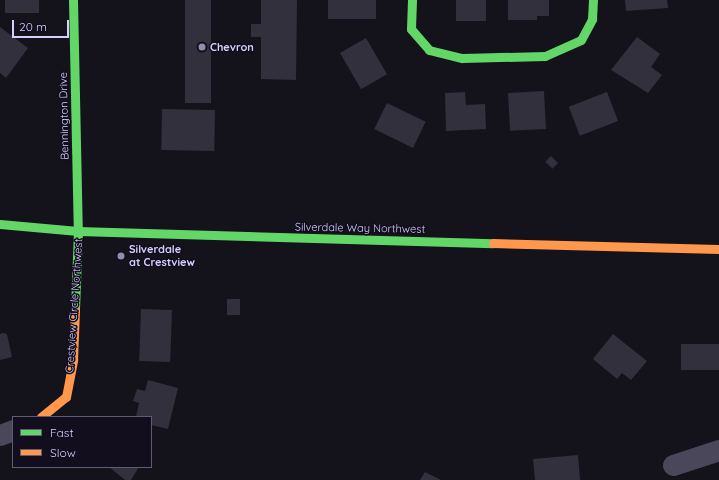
<!DOCTYPE html>
<style>
body{margin:0}
#map{position:relative;width:719px;height:480px;overflow:hidden;background:#14121a;font-family:Quicksand,sans-serif}
div>[style]{position:absolute}
.building>*{inset:0;background:#32303c;transform-origin:0 0}
.street>*{height:21px;margin:-10.5px;padding:0 10.5px;transform-origin:10.5px;border-radius:10.5px;background:#4a475b}
.fast>*{height:9px;margin:-4.5px;padding:0 4.5px;transform-origin:4.5px;border-radius:4.5px;background:#63d668}
.slow>*{height:9px;margin:-4.5px;padding:0 4.5px;transform-origin:4.5px;border-radius:4.5px;background:#ff974d}
.dots>*{width:11px;height:11px;translate:-50% -50%;box-sizing:border-box;border:2px solid #120e1e;border-radius:50%}
span{translate:-50% -50%;white-space:nowrap;text-align:center;line-height:1.15;-webkit-text-stroke:3px #120e1e;paint-order:stroke}
.poi-label{font-size:11px;color:#d7cffb;font-weight:700}
.left{translate:0 -50%;text-align:left}
.street-label{font-size:11px;color:#d7cffb}
.legend{position:absolute;left:12px;top:416px;width:140px;height:52px;box-sizing:border-box;background:#120e1e;border:1px solid #615b76;margin:0;padding:5px 7px;list-style:none;font-size:12px;color:#d7cffb}
.legend li{display:flex;align-items:center;gap:8px;height:20px}
.legend b{width:20px;border:1px solid #615b76}
.scale{position:absolute;left:12px;top:20px;width:57px;height:18px;box-sizing:border-box;border:2px solid #d7cffb;border-top:0;padding-left:5px;font-size:12px;line-height:14px;white-space:nowrap;color:#d7cffb;-webkit-text-stroke:3px #120e1e;paint-order:stroke}
</style>
<div id="map">
<div class="building">
<i style="left:5px;top:0;width:34px;height:13px"></i>
<i style="left:185px;top:0;width:26px;height:103px"></i>
<i style="clip-path:polygon(261px 0,297px 0,296px 80px,261px 79px,261px 37px,251px 37px,251px 24px,261px 24px)"></i>
<i style="left:328px;top:0;width:48px;height:19px"></i>
<i style="left:456px;top:0;width:30px;height:21px"></i>
<i style="clip-path:polygon(508px 0,549px 0,549px 16px,537px 16px,537px 20px,508px 20px)"></i>
<i style="clip-path:polygon(625px 0,667px 0,668px 8px,626px 11px)"></i>
<i style="clip-path:polygon(0 27px,28px 48px,6px 78px,0 73px)"></i>
<i style="clip-path:polygon(637px 37px,660px 54px,651px 67px,662px 75px,648px 93px,611px 70px)"></i>
<i style="left:366px;top:38px;width:42px;height:30px;rotate:60deg"></i>
<i style="left:544px;top:91px;width:38px;height:36px;rotate:87deg"></i>
<i style="clip-path:polygon(465px 92px,466px 105px,485px 104px,486px 129px,446px 131px,445px 93px)"></i>
<i style="left:607px;top:92px;width:31px;height:41px;rotate:69deg"></i>
<i style="left:387px;top:103px;width:43px;height:29px;rotate:26deg"></i>
<i style="left:162px;top:109px;width:53px;height:41px;rotate:1deg"></i>
<i style="left:551px;top:156px;width:10px;height:8px;rotate:45deg"></i>
<i style="left:227px;top:299px;width:13px;height:16px"></i>
<i style="left:141px;top:309px;width:31px;height:52px;rotate:2deg"></i>
<i style="clip-path:polygon(3px 333px,7px 334px,12px 357px,0 360px,0 334px)"></i>
<i style="clip-path:polygon(613px 334px,647px 361px,631px 380px,622px 373px,617px 379px,593px 359px)"></i>
<i style="left:719px;top:344px;width:26px;height:38px;rotate:90deg"></i>
<i style="clip-path:polygon(148px 380px,178px 388px,168px 429px,151px 425px,151px 417px,136px 417px,139px 403px,133px 401px,137px 389px,145px 391px)"></i>
<i style="clip-path:polygon(578px 455px,580px 480px,535px 480px,533px 459px)"></i>
<i style="clip-path:polygon(109px 467px,139px 467px,131px 480px,125px 480px)"></i>
<i style="clip-path:polygon(425px 472px,441px 480px,420px 480px)"></i>
</div>
<div class="street">
<i style="left:0;top:435px;width:14px;rotate:-21deg"></i>
<i style="left:673px;top:465px;width:48px;rotate:-18.1deg"></i>
</div>
<div class="fast">
<i style="left:73px;top:0;width:231px;rotate:88.8deg"></i>
<i style="left:78px;top:231px;width:79px;rotate:92.2deg"></i>
<i style="left:412px;top:0;width:29px;rotate:92deg"></i>
<i style="left:411px;top:29px;width:28px;rotate:49deg"></i>
<i style="left:429px;top:50px;width:34px;rotate:14deg"></i>
<i style="left:462px;top:58px;width:83px;rotate:-1.4deg"></i>
<i style="left:545px;top:56px;width:39px;rotate:-24deg"></i>
<i style="left:581px;top:40px;width:24px;rotate:-62deg"></i>
<i style="left:592px;top:19px;width:19px;rotate:-87deg"></i>
<i style="left:0;top:224px;width:78px;rotate:5.1deg"></i>
<i style="left:78px;top:231px;width:415px;rotate:1.7deg"></i>
</div>
<div class="slow">
<i style="left:493px;top:243px;width:226px;rotate:1.5deg"></i>
<i style="left:41px;top:417px;width:32px;rotate:-39deg"></i>
<i style="left:66px;top:397px;width:38px;rotate:-79deg"></i>
<i style="left:73px;top:360px;width:50px;rotate:-87.7deg"></i>
</div>
<div class="dots">
<i style="left:202px;top:47px;background:#938dac"></i>
<i style="left:121px;top:256px;background:#938dac"></i>
</div>
<div class="poi-label">
<span class="left" style="left:210px;top:47px">Chevron</span>
<span class="left" style="left:129px;top:256px">Silverdale<br>at Crestview</span>
</div>
<div class="street-label">
<span style="left:64px;top:116px;rotate:-91deg">Bennington Drive</span>
<span style="left:360px;top:228px;rotate:1deg">Silverdale Way Northwest</span>
<span style="left:74px;top:306px;rotate:-86deg">Crestview Circle Northwest</span>
</div>
<ul class="legend">
<li><b style="height:5px;background:#63d668"></b>Fast</li>
<li><b style="height:5px;background:#ff974d"></b>Slow</li>
</ul>
<div class="scale">20 m</div>
</div>
